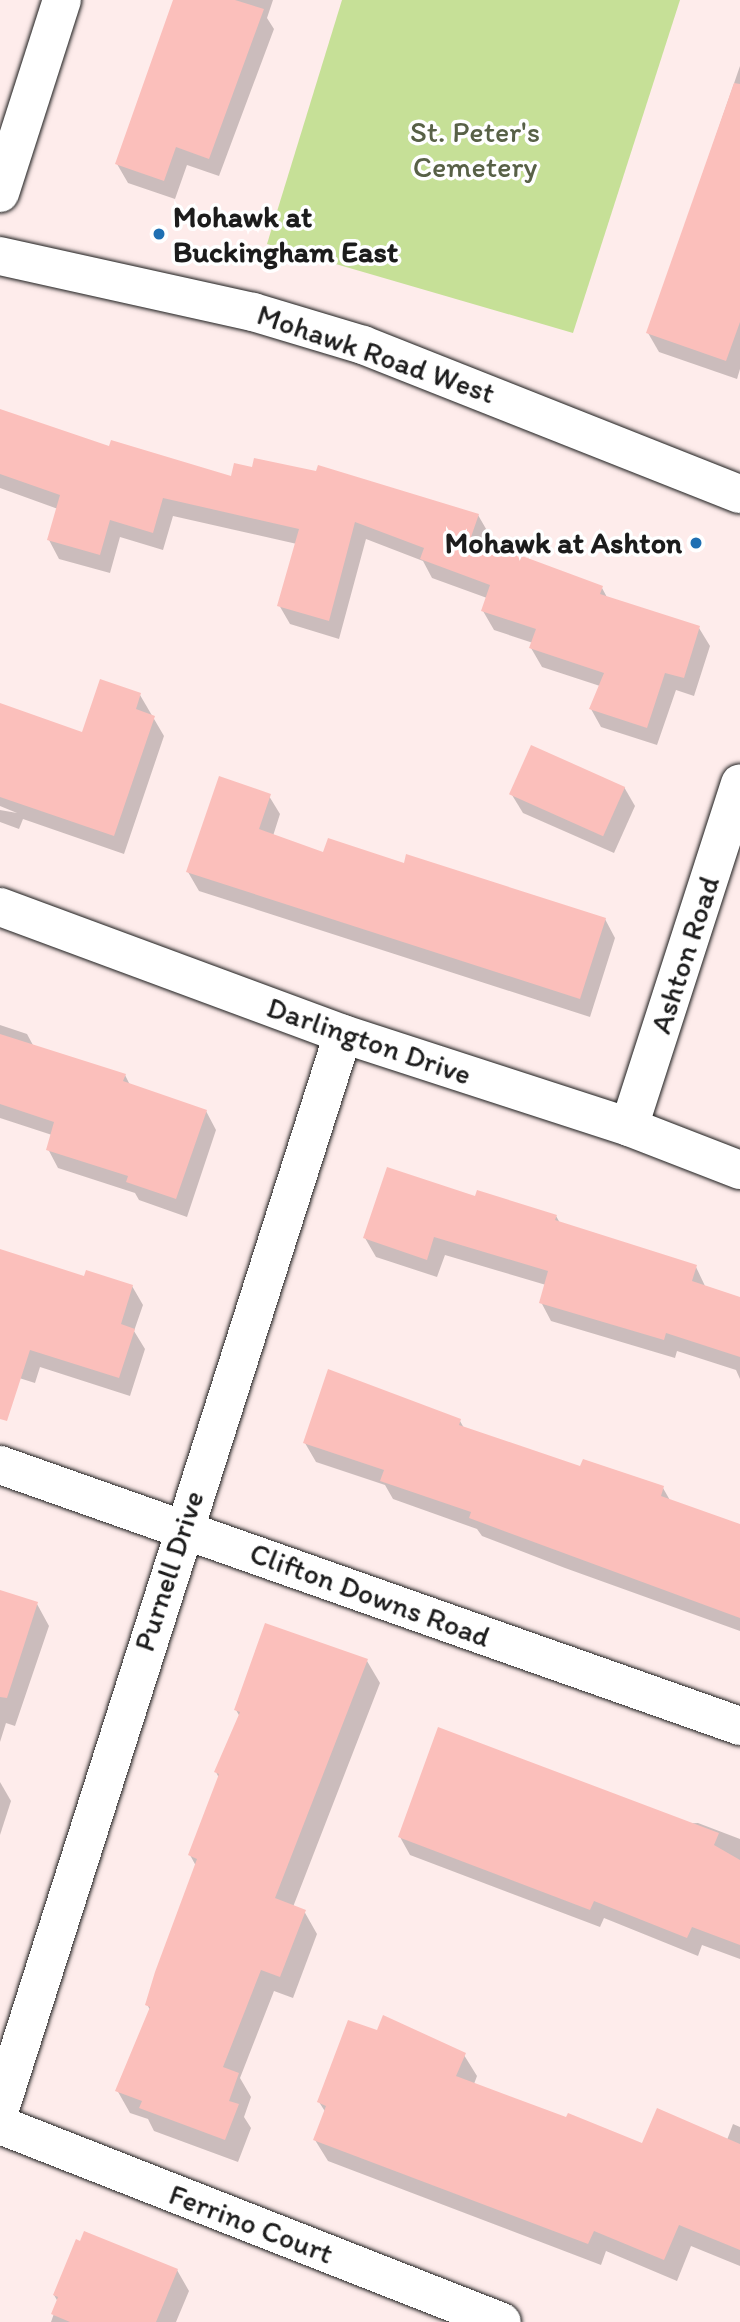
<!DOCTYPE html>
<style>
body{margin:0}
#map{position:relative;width:740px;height:2322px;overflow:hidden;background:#feeceb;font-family:Itim,sans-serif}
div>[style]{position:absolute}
.green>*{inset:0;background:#c6e097}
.shadow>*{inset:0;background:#0003}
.building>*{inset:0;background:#fbbfbb;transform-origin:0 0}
.roads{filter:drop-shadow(0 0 2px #1c1c1c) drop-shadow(0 0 2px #1c1c1c)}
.street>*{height:38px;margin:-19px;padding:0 19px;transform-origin:19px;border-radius:19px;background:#fff}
.secondary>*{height:38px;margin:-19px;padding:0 19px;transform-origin:19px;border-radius:19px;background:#fff}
.dots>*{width:19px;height:19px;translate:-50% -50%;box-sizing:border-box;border:4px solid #fff;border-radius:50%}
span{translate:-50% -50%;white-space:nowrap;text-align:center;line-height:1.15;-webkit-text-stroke:7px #fff;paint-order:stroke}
.park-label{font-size:30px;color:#586147}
.poi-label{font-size:30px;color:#1c1c1c;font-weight:700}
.left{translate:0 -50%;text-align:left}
.right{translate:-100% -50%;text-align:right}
.street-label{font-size:30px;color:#1c1c1c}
</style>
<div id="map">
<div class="green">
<i style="clip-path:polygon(342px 0,680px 0,573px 333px,267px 244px)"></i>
</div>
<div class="shadow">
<i style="clip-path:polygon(177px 0,273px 0,267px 18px,274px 29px,219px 176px,187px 165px,175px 199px,128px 183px,117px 164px)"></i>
<i style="clip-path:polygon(740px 66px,740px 369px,737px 379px,659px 352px,648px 333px)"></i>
<i style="clip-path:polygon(0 411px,110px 448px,233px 478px,253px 469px,317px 473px,319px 467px,478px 515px,489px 534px,485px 544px,602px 588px,608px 599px,699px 628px,710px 646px,694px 696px,676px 690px,657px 745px,601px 727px,591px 709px,600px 686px,542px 667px,531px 648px,533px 643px,494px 630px,483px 611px,487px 598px,432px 578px,423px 561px,366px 539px,339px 639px,290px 624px,279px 605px,297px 544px,173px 516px,163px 550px,120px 537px,110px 573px,59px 559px,49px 540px,58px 509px,0 488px)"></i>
<i style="clip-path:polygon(140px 695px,164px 736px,124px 854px,23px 819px,19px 829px,0 822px,0 810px,17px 813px,0 806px,0 705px,83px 734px)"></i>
<i style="clip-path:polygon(624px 787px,635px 806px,614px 853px,523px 813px,512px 795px)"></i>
<i style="clip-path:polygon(269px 796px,280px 814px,273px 836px,324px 854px,405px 865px,605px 919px,615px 938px,590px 1017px,199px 891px,188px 872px)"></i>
<i style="clip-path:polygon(0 1025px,27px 1034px,34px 1047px,125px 1075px,130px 1085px,206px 1111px,216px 1130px,187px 1217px,139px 1200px,135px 1193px,58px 1168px,48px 1149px,52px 1135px,0 1118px)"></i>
<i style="clip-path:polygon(476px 1199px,556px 1216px,560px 1223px,696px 1267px,706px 1288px,740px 1299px,740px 1379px,736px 1370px,677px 1351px,675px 1358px,551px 1321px,541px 1302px,546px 1285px,445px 1255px,437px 1277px,376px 1257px,365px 1238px)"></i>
<i style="clip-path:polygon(0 1251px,85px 1278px,132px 1286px,143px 1305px,134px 1331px,145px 1349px,130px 1396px,40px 1367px,35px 1383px,0 1372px)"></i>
<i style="clip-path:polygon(460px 1421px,464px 1428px,582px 1468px,663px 1488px,671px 1502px,740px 1526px,740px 1631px,565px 1568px,482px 1536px,477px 1529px,393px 1499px,385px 1485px,316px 1462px,305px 1443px)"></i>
<i style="clip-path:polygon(0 1592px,37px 1604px,49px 1626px,15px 1726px,6px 1723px,0 1742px)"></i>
<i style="clip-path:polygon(367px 1661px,380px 1683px,293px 1907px,304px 1911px,317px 1934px,293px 1998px,274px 1991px,240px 2078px,251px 2097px,244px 2117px,251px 2128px,238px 2162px,154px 2131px,148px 2119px,130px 2113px,117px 2090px,150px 2010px,147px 2004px,196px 1866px,190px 1855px,219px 1778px,216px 1772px,240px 1717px,236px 1710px)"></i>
<i style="clip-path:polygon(0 1782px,11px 1801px,0 1835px)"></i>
<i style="clip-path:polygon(698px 1823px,740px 1839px,740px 1959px,702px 1945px,698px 1956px,604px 1918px,600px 1927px,410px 1855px,400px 1837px)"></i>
<i style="clip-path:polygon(384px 2017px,464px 2055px,477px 2076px,474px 2084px,643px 2146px,727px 2140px,733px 2124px,740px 2127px,740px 2266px,691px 2246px,677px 2281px,606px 2251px,601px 2265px,328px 2161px,315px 2140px,326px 2113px,319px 2102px,378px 2033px)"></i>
<i style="clip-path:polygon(81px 2243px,177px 2270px,189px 2291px,176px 2322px,51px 2322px,58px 2302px,54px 2295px)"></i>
</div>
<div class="building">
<i style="clip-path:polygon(173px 0,235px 0,264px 9px,209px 159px,176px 147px,164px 181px,115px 164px)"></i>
<i style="clip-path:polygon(734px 83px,740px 84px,740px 322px,726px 361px,646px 333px)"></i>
<i style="clip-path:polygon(0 409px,109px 446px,111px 440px,231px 476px,234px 463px,252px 467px,254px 458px,316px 471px,318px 465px,479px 514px,471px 537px,603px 586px,600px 594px,700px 626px,684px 678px,665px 673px,647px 728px,589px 709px,604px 673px,529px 648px,536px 629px,481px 611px,490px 585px,420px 559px,424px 548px,355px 522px,329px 621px,277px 606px,299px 529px,163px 498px,153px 533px,110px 520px,100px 555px,47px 540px,60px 495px,0 474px)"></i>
<i style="clip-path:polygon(100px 679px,141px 693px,136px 709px,155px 716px,114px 836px,0 797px,0 703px,82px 732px)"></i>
<i style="left:531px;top:745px;width:103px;height:54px;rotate:24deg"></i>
<i style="clip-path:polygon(219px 776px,271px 794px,259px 829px,323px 852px,328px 838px,404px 863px,406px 854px,606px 918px,580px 999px,186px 872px)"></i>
<i style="clip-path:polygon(0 1034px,126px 1074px,123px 1081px,207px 1110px,176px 1199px,126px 1182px,128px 1176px,46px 1150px,54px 1122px,0 1104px)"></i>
<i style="clip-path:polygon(387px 1167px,475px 1196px,477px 1190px,557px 1215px,555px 1220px,697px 1265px,692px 1281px,740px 1297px,740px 1357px,666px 1333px,664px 1340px,539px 1303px,548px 1271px,434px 1237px,427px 1260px,363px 1238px)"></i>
<i style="clip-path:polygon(0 1249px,84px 1276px,86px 1270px,133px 1285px,121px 1324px,135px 1329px,119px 1378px,30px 1350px,7px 1421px,0 1419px)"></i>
<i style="clip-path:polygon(328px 1369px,461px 1419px,459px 1425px,580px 1466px,583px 1459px,664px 1486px,661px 1496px,740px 1524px,740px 1618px,469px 1518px,471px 1512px,380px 1481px,384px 1470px,303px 1443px)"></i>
<i style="clip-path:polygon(0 1590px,38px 1602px,7px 1698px,0 1697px)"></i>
<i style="clip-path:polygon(265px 1623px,368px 1659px,275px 1898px,306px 1910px,280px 1977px,261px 1970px,223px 2067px,239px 2073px,229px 2101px,239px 2104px,225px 2140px,139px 2108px,142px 2101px,115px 2091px,150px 2007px,145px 2005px,155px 1972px,197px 1859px,188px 1855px,219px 1774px,214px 1772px,240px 1712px,234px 1710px)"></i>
<i style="clip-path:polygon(438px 1727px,719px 1833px,714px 1845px,740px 1860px,740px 1945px,692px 1927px,687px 1938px,594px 1901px,590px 1910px,398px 1837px)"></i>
<i style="clip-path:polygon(383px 2015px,466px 2053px,456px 2076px,566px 2117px,568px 2113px,642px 2143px,657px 2108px,740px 2144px,740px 2250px,679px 2225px,664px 2260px,594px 2231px,588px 2244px,313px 2140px,326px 2106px,317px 2102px,348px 2020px,377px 2030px)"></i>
<i style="clip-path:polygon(84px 2231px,178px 2269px,156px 2322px,70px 2322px,51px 2314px,58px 2297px,53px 2295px,76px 2239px,80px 2241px)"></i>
</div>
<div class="roads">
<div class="street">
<i style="left:0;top:193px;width:203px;rotate:-72.2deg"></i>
<i style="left:0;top:907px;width:366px;rotate:20.3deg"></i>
<i style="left:343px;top:1034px;width:301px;rotate:18deg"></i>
<i style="left:629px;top:1127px;width:119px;rotate:21.2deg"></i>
<i style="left:629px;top:1127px;width:361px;rotate:-72.1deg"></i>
<i style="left:0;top:1465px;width:785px;rotate:19.43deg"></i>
<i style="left:0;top:2109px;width:1128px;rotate:-72.3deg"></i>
<i style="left:0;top:2125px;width:539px;rotate:21.43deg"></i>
</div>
<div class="secondary">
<i style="left:0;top:256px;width:259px;rotate:12.5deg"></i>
<i style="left:253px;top:312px;width:115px;rotate:16.7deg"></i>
<i style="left:363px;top:345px;width:405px;rotate:21.6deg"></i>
</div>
</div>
<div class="dots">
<i style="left:159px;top:234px;background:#1f6fb2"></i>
<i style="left:696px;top:543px;background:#1f6fb2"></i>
</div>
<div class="park-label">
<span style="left:475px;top:149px">St. Peter's<br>Cemetery</span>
</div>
<div class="poi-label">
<span class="left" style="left:173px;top:234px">Mohawk at<br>Buckingham East</span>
<span class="right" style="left:682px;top:543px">Mohawk at Ashton</span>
</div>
<div class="street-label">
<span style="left:376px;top:354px;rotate:19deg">Mohawk Road West</span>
<span style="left:685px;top:955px;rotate:-72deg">Ashton Road</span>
<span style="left:369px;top:1041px;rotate:19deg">Darlington Drive</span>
<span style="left:169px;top:1571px;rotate:-72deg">Purnell Drive</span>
<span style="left:370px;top:1595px;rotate:20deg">Clifton Downs Road</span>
<span style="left:251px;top:2224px;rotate:21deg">Ferrino Court</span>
</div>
</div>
